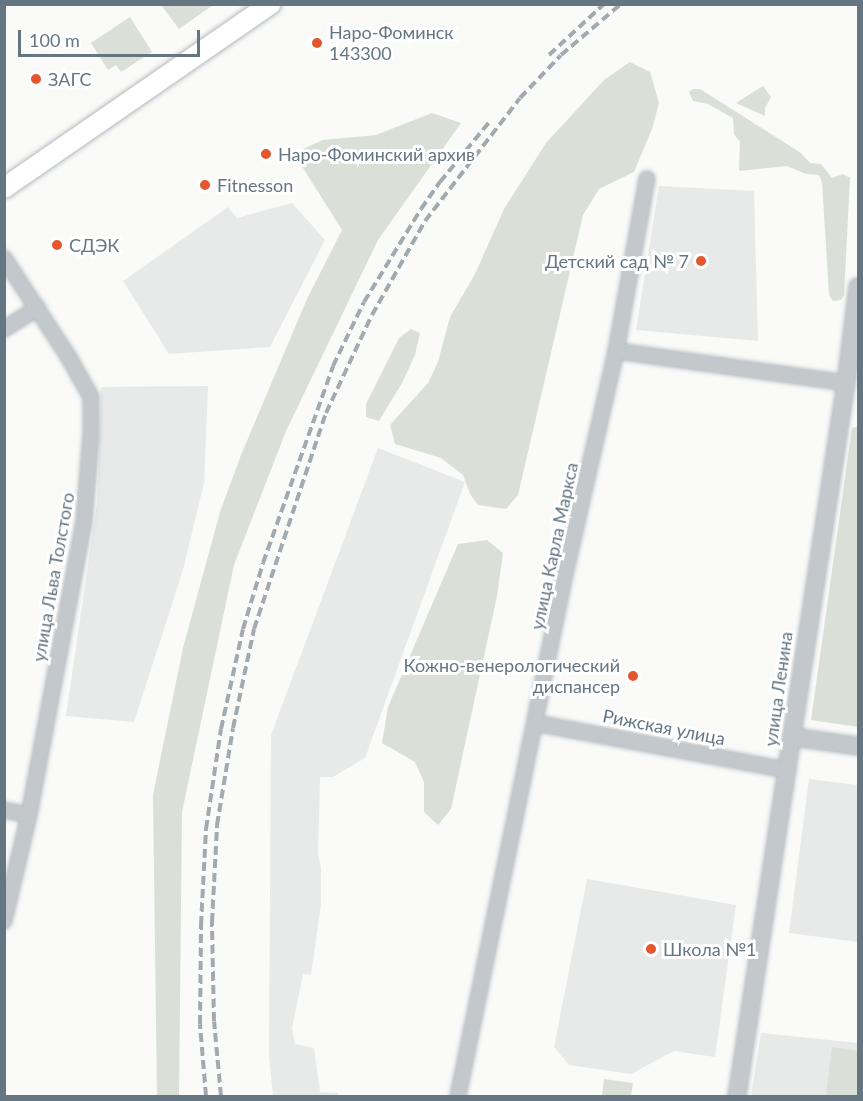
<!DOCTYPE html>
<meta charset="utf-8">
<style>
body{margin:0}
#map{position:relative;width:863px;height:1101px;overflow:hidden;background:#fafaf8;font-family:Lato,sans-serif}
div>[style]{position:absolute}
.built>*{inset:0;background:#e8e9e9}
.green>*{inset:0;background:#dadfd7}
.roads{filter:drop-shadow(0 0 2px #b3babf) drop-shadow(0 0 2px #b3babf)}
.minor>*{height:14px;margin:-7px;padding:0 7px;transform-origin:7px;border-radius:7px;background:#c3c8cc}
.tertiary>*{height:16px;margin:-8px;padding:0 8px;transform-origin:8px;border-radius:8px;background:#c3c8cc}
.secondary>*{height:20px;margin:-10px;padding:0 10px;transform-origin:10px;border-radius:10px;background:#fff}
.rail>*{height:4px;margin-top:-2px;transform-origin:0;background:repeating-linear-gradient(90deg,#a2aab0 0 9px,transparent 0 13.5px)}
.dots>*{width:16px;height:16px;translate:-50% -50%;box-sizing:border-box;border:3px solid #fff;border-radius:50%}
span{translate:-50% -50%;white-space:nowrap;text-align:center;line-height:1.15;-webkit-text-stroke:6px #fff;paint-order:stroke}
.poi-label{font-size:18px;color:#657683}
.left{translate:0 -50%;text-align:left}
.right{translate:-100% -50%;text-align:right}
.street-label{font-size:18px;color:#657683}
.frame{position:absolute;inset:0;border:6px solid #657683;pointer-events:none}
.scale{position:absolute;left:18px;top:30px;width:182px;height:27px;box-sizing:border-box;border:3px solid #657683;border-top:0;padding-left:8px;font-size:18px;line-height:21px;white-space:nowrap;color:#657683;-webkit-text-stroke:4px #fff;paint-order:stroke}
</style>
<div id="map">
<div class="built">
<i style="clip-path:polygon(659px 186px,754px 191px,758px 341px,636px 330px)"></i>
<i style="clip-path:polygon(292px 203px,325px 240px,270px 347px,169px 354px,123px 281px,228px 207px,237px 218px)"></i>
<i style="clip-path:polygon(208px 386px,204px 483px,183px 570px,134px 722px,66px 716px,97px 503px,101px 387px)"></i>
<i style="clip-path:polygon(378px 448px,465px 482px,365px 758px,333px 777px,320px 777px,318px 856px,321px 867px,321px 904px,311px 975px,303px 974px,292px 1028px,295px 1044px,314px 1048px,320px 1092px,338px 1093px,338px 1096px,273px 1096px,269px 1055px,271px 735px)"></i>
<i style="clip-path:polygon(809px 779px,858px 785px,858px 942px,789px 933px)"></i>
<i style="clip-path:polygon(587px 879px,736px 905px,715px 1057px,674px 1051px,631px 1074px,569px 1065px,554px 1047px)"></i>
<i style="clip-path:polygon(761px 1033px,858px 1043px,858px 1096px,751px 1096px)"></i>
</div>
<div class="green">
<i style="clip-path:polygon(161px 5px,213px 5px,179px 29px)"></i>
<i style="clip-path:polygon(130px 17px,152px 52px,121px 72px,116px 65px,108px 70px,91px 43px)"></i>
<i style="clip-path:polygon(630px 62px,650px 72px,659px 103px,652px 129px,634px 172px,599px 189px,583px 215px,518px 495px,506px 509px,478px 505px,470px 494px,463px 475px,441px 458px,395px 444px,390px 425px,428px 383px,438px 362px,450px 317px,475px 274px,504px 209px,546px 143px,604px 80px)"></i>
<i style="clip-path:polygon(763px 86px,771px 97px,765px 108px,765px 116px,736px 103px)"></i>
<i style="clip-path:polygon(693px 89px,700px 89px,801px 153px,810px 163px,821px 164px,832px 178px,843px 174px,850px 178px,844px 295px,841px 300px,833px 301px,829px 295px,822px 182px,819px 175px,806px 174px,787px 166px,739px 171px,740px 142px,734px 134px,733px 118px,708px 104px,693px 101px,689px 92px)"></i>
<i style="clip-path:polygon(432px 113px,461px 123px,378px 240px,286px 431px,234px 565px,182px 812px,179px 1096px,157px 1096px,153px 795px,183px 648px,220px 512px,241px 455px,307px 299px,342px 230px,298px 160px,298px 151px,323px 140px,376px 135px)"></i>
<i style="clip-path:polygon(411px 329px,420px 333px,415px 355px,402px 383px,379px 421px,366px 417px,366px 404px,399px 338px)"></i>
<i style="clip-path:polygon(858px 427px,858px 727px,811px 720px,852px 428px)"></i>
<i style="clip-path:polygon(487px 540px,503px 553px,497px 596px,451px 809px,438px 825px,424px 812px,424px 782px,415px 762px,382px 743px,388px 707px,458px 544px)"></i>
<i style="clip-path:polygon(832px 1047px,858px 1051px,858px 1096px,826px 1096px)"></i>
<i style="clip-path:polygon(604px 1079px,633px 1083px,631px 1096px,602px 1096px)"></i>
</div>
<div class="roads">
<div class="minor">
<i style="left:4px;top:258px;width:117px;rotate:56.9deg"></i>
<i style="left:68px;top:356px;width:47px;rotate:60.7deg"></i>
<i style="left:91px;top:397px;width:38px;rotate:90deg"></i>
<i style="left:91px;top:435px;width:86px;rotate:94.7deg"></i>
<i style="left:84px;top:521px;width:299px;rotate:100.6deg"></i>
<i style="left:29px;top:815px;width:109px;rotate:103.3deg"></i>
<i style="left:4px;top:329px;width:40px;rotate:-32deg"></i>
<i style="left:616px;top:351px;width:232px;rotate:7.9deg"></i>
<i style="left:535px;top:723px;width:255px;rotate:10.6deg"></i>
<i style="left:4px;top:810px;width:25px;rotate:11deg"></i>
<i style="left:458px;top:1096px;width:533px;rotate:-78.42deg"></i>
<i style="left:565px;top:574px;width:229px;rotate:-77.1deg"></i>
<i style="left:616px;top:351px;width:175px;rotate:-79.8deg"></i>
</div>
<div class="tertiary">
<i style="left:793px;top:737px;width:66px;rotate:7.9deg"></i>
<i style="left:737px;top:1096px;width:721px;rotate:-81.31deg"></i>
<i style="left:846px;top:383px;width:97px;rotate:-82.9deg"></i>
</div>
<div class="secondary">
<i style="left:4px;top:188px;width:324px;rotate:-34.6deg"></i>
</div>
</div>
<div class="rail">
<i style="left:549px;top:55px;width:75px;rotate:-42.8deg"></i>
<i style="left:206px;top:1096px;width:72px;rotate:-94.8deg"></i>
<i style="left:200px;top:1024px;width:99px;rotate:-89.4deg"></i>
<i style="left:201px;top:925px;width:96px;rotate:-87deg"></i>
<i style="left:206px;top:829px;width:101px;rotate:-81.5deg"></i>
<i style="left:221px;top:729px;width:102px;rotate:-77.6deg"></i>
<i style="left:243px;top:629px;width:69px;rotate:-73.1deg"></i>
<i style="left:263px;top:563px;width:209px;rotate:-70.4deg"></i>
<i style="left:333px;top:366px;width:71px;rotate:-64.2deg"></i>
<i style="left:364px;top:302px;width:109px;rotate:-58.5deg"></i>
<i style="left:421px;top:209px;width:33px;rotate:-55deg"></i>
<i style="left:440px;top:182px;width:80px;rotate:-50.6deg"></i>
<i style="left:221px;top:1096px;width:75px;rotate:-95.3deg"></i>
<i style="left:214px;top:1021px;width:99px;rotate:-91.2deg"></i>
<i style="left:212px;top:922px;width:97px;rotate:-87deg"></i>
<i style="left:217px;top:825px;width:98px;rotate:-80.6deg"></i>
<i style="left:233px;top:728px;width:101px;rotate:-78deg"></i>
<i style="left:254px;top:629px;width:228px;rotate:-71.6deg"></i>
<i style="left:326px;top:413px;width:108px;rotate:-64.9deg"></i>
<i style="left:372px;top:315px;width:108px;rotate:-60.6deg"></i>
<i style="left:425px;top:221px;width:155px;rotate:-52.3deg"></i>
<i style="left:520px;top:98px;width:59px;rotate:-46.4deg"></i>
<i style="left:561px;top:55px;width:79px;rotate:-40.4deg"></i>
</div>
<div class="dots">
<i style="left:317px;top:43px;background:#e4572e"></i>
<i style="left:36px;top:79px;background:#e4572e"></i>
<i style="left:266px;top:154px;background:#e4572e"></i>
<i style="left:205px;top:185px;background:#e4572e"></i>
<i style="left:57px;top:245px;background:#e4572e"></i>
<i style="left:701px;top:261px;background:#e4572e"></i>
<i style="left:633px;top:676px;background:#e4572e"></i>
<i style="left:651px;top:949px;background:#e4572e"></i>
</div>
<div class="poi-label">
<span class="left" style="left:329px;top:43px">Наро-Фоминск<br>143300</span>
<span class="left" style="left:48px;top:79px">ЗАГС</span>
<span class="left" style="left:278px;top:154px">Наро-Фоминский архив</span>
<span class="left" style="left:217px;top:185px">Fitnesson</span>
<span class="left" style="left:69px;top:245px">СДЭК</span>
<span class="right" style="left:689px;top:261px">Детский сад № 7</span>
<span class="right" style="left:620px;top:676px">Кожно-венерологический<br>диспансер</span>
<span class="left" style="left:663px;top:949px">Школа №1</span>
</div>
<div class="street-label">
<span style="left:554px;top:546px;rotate:-78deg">улица Карла Маркса</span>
<span style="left:53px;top:577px;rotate:-80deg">улица Льва Толстого</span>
<span style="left:778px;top:689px;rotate:-82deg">улица Ленина</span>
<span style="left:664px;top:727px;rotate:11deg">Рижская улица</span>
</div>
<div class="frame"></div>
<div class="scale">100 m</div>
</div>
